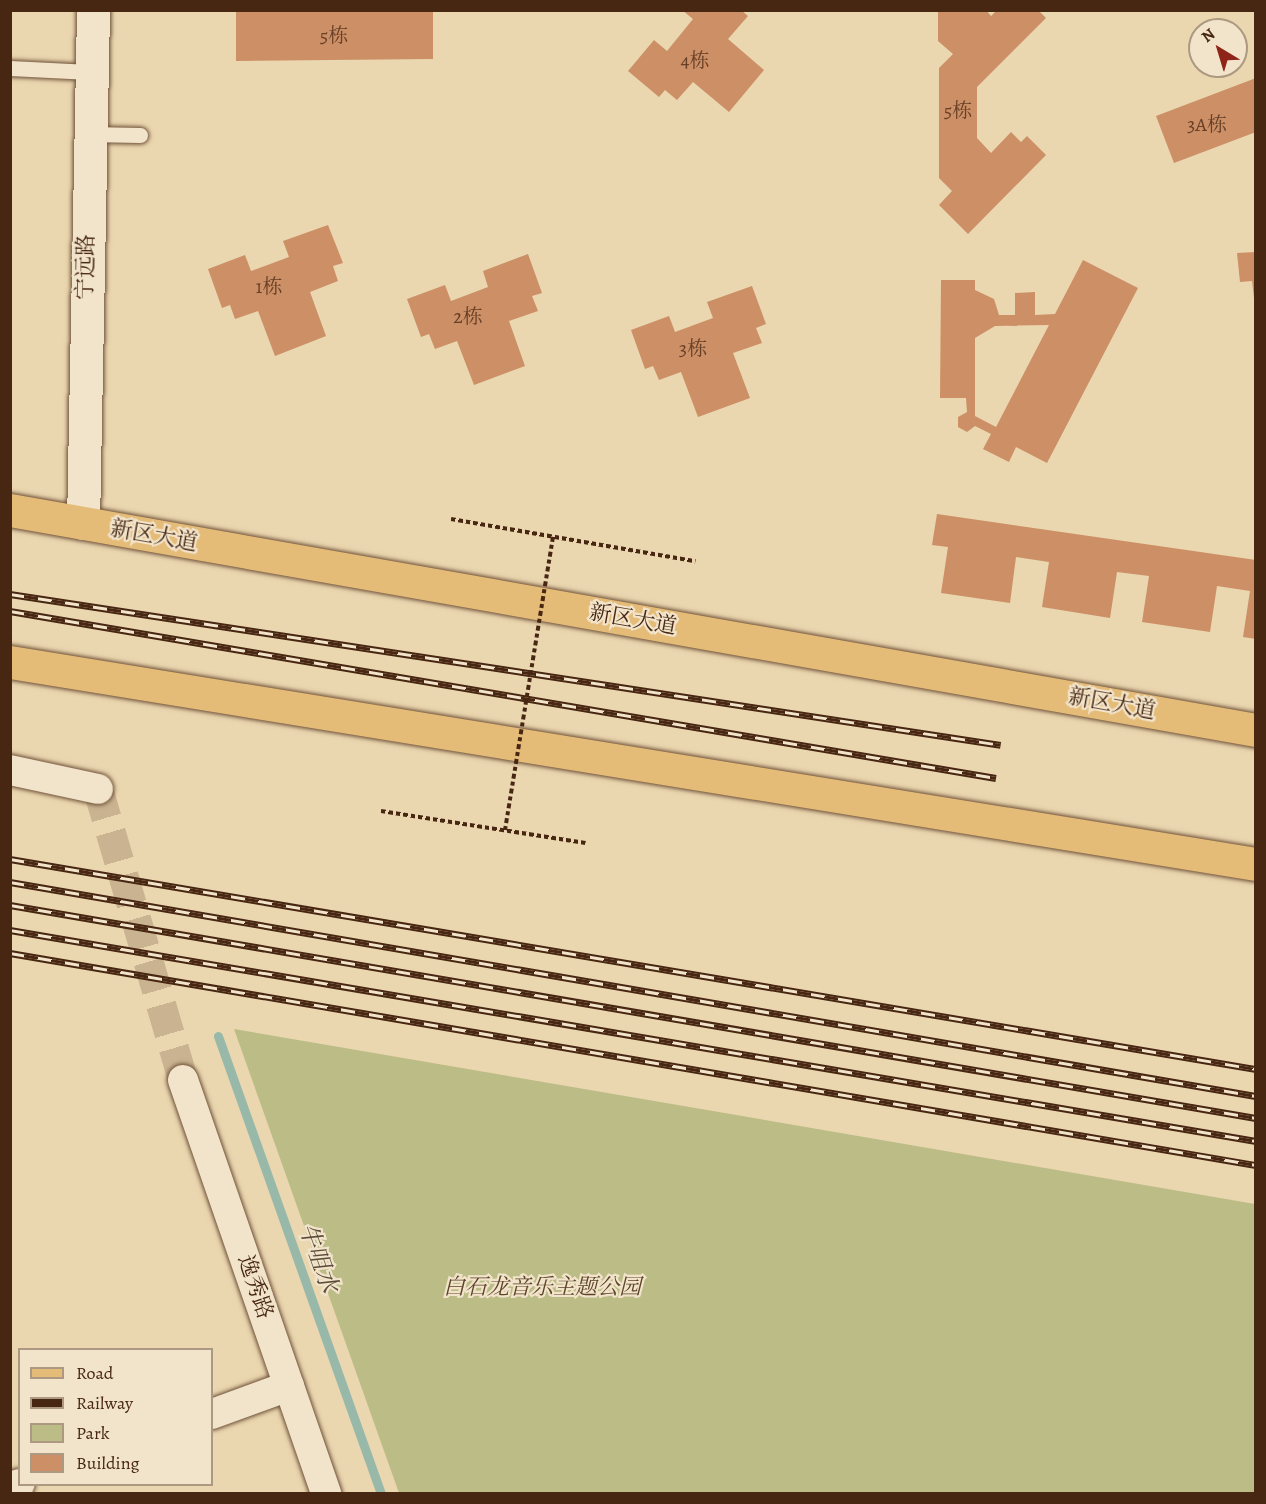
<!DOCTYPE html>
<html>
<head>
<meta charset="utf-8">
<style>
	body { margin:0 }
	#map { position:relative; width:1266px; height:1504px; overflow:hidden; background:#ead6af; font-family:Alegreya,"Noto Serif SC",serif }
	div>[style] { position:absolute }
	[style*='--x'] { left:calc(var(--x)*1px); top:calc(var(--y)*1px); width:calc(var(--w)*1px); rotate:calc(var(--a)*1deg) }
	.green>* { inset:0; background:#bcbc87 }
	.stream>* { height:9px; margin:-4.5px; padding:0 4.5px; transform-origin:4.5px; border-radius:4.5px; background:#98b9aa }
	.building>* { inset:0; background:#cc8f66 }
	.street-tunnel>* { height:30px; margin-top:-15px; transform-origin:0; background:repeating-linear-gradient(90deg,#c9b390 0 30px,transparent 0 45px) }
	.path>* { height:4px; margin-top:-2px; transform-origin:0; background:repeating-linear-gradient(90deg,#472612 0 4.5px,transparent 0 7.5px) }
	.roads { filter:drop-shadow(0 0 2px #705239) drop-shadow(0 0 2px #705239) }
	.lane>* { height:15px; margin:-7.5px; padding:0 7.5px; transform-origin:7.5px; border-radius:7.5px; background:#f1e4cb }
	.street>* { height:30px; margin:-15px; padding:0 15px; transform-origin:15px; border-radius:15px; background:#f1e4cb }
	.secondary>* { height:33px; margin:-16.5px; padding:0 16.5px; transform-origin:16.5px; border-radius:16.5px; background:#f1e4cb }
	.primary>* { height:33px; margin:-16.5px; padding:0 16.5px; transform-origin:16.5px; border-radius:16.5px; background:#e5bb78 }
	.rail>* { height:7px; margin-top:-3.5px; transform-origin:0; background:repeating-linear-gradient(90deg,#f1e4cb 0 14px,#472612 0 28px); box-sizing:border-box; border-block:2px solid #472612 }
	.path-bridge>* { height:4px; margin-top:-2px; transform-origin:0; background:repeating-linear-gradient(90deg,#472612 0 4.5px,transparent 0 7.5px) }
	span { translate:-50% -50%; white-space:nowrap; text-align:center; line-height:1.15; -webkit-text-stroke:4.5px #f1e4cb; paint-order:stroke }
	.number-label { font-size:20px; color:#684027 }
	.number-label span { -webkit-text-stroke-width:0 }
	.street-label { font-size:22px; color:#472612 }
	.park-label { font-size:22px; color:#5e4429; font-style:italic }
	.water-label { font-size:24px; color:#5b4b38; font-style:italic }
	.frame { position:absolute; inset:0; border:12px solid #472612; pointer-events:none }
	.legend { position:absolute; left:18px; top:1348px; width:195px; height:138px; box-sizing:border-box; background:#f1e4cb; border:2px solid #ad9881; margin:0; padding:8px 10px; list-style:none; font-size:18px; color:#472612 }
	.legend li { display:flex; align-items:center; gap:12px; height:30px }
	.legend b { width:30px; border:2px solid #ad9881 }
	.north { position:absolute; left:1188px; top:18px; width:60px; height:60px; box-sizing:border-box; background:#f1e4cb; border:2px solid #ad9881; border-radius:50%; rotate:322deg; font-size:16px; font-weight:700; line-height:24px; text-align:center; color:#472612 }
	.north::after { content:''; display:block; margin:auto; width:21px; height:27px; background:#8f2418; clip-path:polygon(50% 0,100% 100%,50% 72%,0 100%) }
</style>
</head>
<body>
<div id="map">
	<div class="green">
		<div style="clip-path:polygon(234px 1029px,1255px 1204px,1255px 1493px,399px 1493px)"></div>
	</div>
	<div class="stream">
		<div style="--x:218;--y:1036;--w:486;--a:70.4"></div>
	</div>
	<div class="building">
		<div style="clip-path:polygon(236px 10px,433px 10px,433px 59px,236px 61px)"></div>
		<div style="clip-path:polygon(682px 10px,741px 10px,748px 16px,728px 39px,764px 70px,729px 112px,693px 82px,677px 100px,665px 90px,659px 97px,628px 71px,654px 40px,667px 51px,693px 19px)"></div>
		<div style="clip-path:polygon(938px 10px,986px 10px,991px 16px,997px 10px,1038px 10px,1046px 18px,977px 87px,977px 138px,991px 153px,1011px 132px,1021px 142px,1027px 136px,1046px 155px,968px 234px,939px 205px,952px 191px,939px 178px,939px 68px,953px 54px,938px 41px)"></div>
		<div style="clip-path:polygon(1256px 78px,1256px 132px,1174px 163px,1156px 116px)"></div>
		<div style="clip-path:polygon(328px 225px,343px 263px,333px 266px,338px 281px,310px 292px,326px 336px,275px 356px,258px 311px,235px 319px,230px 305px,222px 308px,208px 269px,245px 255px,251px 271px,289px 257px,283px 241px)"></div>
		<div style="clip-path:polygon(1256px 252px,1256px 298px,1254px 298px,1252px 281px,1240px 282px,1237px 253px)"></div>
		<div style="clip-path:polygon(528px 254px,542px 293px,532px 296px,538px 311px,509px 321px,525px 366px,474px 385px,457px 341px,435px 349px,429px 334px,421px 337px,407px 299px,445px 285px,451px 301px,488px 287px,483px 271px)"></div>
		<div style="clip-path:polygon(evenodd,1083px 260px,1138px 288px,1047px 463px,1016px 447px,1009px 462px,983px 449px,991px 434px,975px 426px,967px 432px,958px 427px,958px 417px,967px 412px,966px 398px,940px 398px,941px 280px,975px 280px,975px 290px,994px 299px,999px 315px,1015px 315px,1015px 293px,1035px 292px,1035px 315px,1055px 314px,1083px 260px,1049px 325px,996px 427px,975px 416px,975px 338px,995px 326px,1049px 325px)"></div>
		<div style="clip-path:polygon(752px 286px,766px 324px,756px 328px,762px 343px,733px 353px,750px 398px,698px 417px,681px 372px,659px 380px,653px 366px,645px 369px,631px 330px,669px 316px,675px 332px,713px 318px,707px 302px)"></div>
		<div style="clip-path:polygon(937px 514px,1256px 560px,1256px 639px,1243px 637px,1250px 591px,1217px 586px,1210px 632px,1142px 622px,1149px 576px,1117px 572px,1110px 618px,1042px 607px,1049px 562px,1016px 557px,1010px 603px,941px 593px,948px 547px,932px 545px)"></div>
	</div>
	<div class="street-tunnel">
		<div style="--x:98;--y:789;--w:303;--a:73.7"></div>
	</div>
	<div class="path">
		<div style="--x:451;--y:519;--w:248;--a:9.8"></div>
		<div style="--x:381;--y:811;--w:207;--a:8.9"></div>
	</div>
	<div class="roads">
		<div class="lane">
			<div style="--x:10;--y:68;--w:80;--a:2.9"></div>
			<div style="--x:88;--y:134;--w:52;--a:1.1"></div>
		</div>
		<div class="street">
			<div style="--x:10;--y:770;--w:90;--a:12.2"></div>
			<div style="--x:183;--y:1080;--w:438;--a:70.9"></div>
			<div style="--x:212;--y:1414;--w:82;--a:-20"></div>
			<div style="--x:10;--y:1487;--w:10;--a:-17"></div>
		</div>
		<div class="secondary">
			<div style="--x:83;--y:523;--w:513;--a:-88.88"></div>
		</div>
		<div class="primary">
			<div style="--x:10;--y:510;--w:1265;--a:10.01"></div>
			<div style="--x:10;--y:662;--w:1262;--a:9.21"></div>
		</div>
	</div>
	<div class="rail">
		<div style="--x:10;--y:594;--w:1002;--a:8.66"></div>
		<div style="--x:10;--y:611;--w:1000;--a:9.61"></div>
		<div style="--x:10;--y:859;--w:1264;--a:9.57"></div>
		<div style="--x:10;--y:882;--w:1264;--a:9.75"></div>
		<div style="--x:10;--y:905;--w:1264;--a:9.7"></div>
		<div style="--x:10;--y:930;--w:1264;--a:9.61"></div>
		<div style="--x:10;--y:953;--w:1264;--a:9.66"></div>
	</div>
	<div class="path-bridge">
		<div style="--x:505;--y:830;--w:297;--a:-80.7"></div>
	</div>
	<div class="number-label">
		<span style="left:334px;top:35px">5栋</span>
		<span style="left:695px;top:60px">4栋</span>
		<span style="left:958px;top:110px">5栋</span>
		<span style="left:1207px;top:124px">3A栋</span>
		<span style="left:269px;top:286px">1栋</span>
		<span style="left:468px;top:316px">2栋</span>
		<span style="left:693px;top:348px">3栋</span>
	</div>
	<div class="street-label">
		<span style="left:86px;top:267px;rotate:-89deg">宁远路</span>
		<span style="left:154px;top:536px;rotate:10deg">新区大道</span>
		<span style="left:633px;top:620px;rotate:10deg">新区大道</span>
		<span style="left:1112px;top:704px;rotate:10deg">新区大道</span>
		<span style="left:255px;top:1287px;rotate:71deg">逸秀路</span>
	</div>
	<div class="park-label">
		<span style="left:542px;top:1288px">白石龙音乐主题公园</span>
	</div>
	<div class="water-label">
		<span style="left:318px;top:1258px;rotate:70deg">牛咀水</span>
	</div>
	<div class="frame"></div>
	<ul class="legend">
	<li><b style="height:8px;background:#e5bb78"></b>Road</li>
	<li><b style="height:8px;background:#472612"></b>Railway</li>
	<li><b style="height:16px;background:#bcbc87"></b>Park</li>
	<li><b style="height:16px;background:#cc8f66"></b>Building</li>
	</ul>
	<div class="north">N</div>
</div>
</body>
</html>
